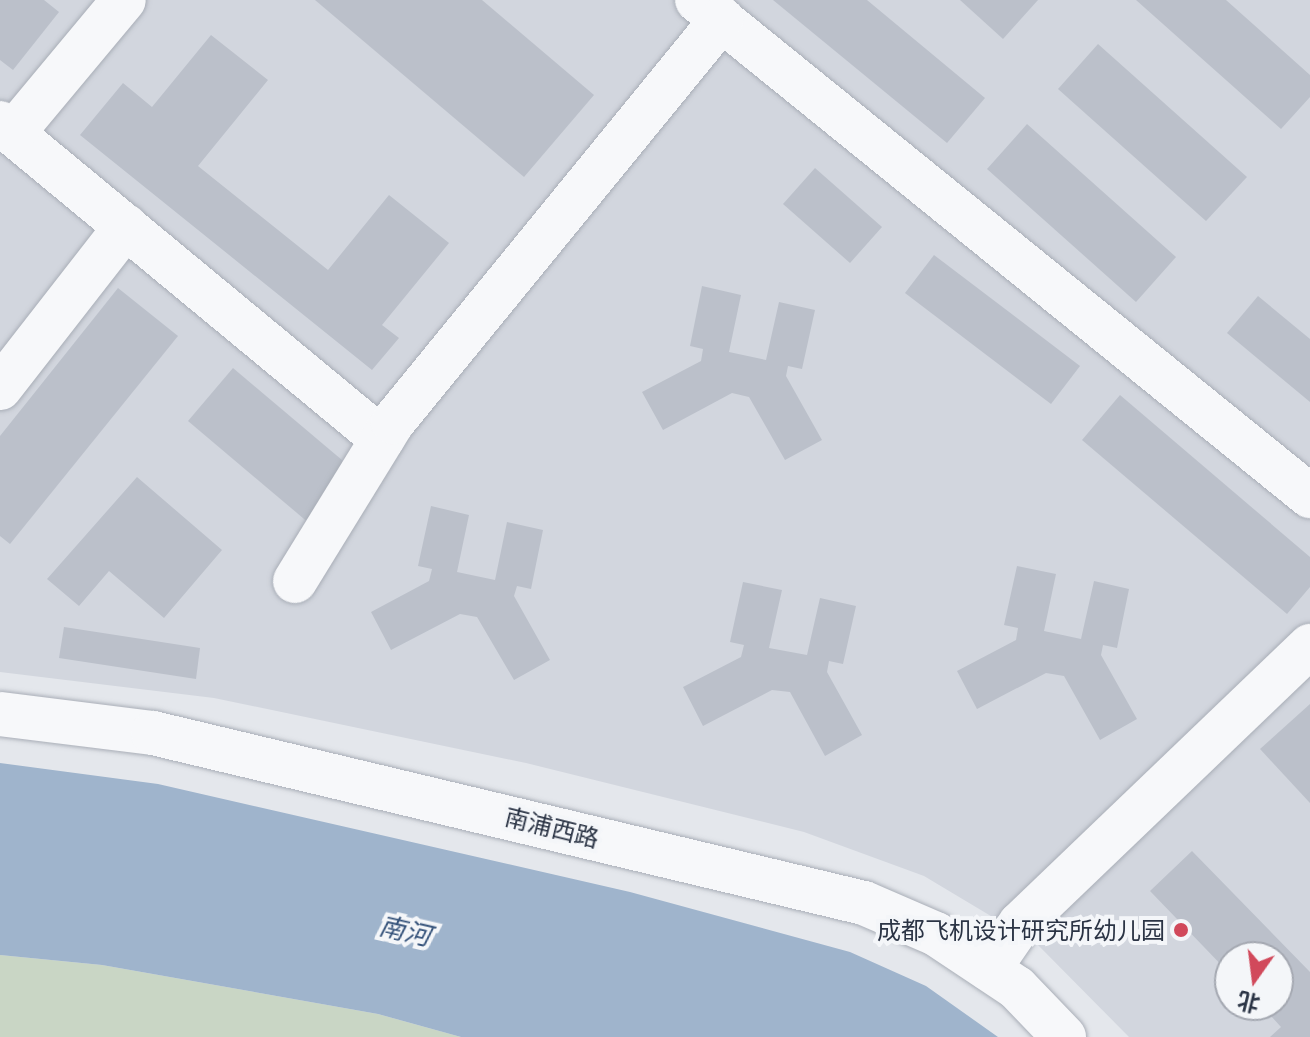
<!DOCTYPE html>
<html>
<head>
<meta charset="utf-8">
<style>
	body { margin:0 }
	#map { position:relative; width:1310px; height:1037px; overflow:hidden; background:#e4e7ec; font-family:Lato,"Noto Sans SC",sans-serif }
	div>[style] { position:absolute }
	[style*='--x'] { left:calc(var(--x)*1px); top:calc(var(--y)*1px); width:calc(var(--w)*1px); rotate:calc(var(--a)*1deg) }
	.built>* { inset:0; background:#d2d6de }
	.green>* { inset:0; background:#c9d6c5 }
	.water>* { inset:0; background:#9fb4cc }
	.building>* { inset:0; background:#bbc0ca }
	.roads { filter:drop-shadow(0 0 2px #a9aeb7) drop-shadow(0 0 2px #a9aeb7) }
	.minor>* { height:44px; margin:-22px; padding:0 22px; transform-origin:22px; border-radius:22px; background:#f7f8fa }
	.dots>* { width:22px; height:22px; translate:-50% -50%; box-sizing:border-box; border:4px solid #f4f6f9; border-radius:50% }
	span { translate:-50% -50%; white-space:nowrap; text-align:center; line-height:1.15; -webkit-text-stroke:8px #f4f6f9; paint-order:stroke }
	.street-label { font-size:24px; color:#2b3445 }
	.poi-label { font-size:24px; color:#2b3445 }
	.right { translate:-100% -50%; text-align:right }
	.water-label { font-size:26px; color:#34527a; font-style:italic }
	.north { position:absolute; left:1214px; top:941px; width:80px; height:80px; box-sizing:border-box; background:#f4f6f9; border:2px solid #a4a8b1; border-radius:50%; rotate:194deg; font-size:22px; font-weight:700; line-height:32px; text-align:center; color:#2b3445 }
	.north::after { content:''; display:block; margin:auto; width:28px; height:36px; background:#d1495b; clip-path:polygon(50% 0,100% 100%,50% 72%,0 100%) }
</style>
</head>
<body>
<div id="map">
	<div class="built">
		<div style="clip-path:polygon(evenodd,0 0,1310px 0,1310px 1037px,1129px 1037px,1036px 943px,924px 876px,804px 832px,526px 763px,214px 698px,0 672px,0 0,1230px 957px,1278px 957px,1278px 1005px,1230px 1005px,1230px 957px)"></div>
	</div>
	<div class="green">
		<div style="clip-path:polygon(0 955px,102px 965px,378px 1014px,461px 1037px,0 1037px)"></div>
	</div>
	<div class="water">
		<div style="clip-path:polygon(0 763px,158px 784px,630px 892px,850px 952px,926px 986px,998px 1037px,461px 1037px,378px 1014px,102px 965px,0 955px)"></div>
	</div>
	<div class="building">
		<div style="clip-path:polygon(0 0,44px 0,59px 12px,13px 70px,0 60px)"></div>
		<div style="clip-path:polygon(315px 0,482px 0,594px 95px,524px 177px)"></div>
		<div style="clip-path:polygon(773px 0,867px 0,985px 98px,947px 143px)"></div>
		<div style="clip-path:polygon(960px 0,1038px 0,1003px 39px)"></div>
		<div style="clip-path:polygon(1136px 0,1226px 0,1310px 75px,1310px 97px,1281px 129px)"></div>
		<div style="clip-path:polygon(211px 35px,268px 80px,198px 166px,328px 270px,389px 195px,449px 243px,382px 325px,399px 338px,372px 370px,80px 135px,123px 83px,152px 107px)"></div>
		<div style="clip-path:polygon(1098px 44px,1247px 177px,1206px 221px,1058px 89px)"></div>
		<div style="clip-path:polygon(1027px 124px,1176px 257px,1136px 302px,987px 169px)"></div>
		<div style="clip-path:polygon(815px 168px,882px 227px,850px 263px,783px 204px)"></div>
		<div style="clip-path:polygon(934px 255px,1080px 366px,1051px 404px,905px 293px)"></div>
		<div style="clip-path:polygon(702px 286px,741px 295px,729px 352px,766px 360px,779px 302px,815px 310px,802px 369px,788px 366px,786px 376px,822px 440px,785px 460px,749px 397px,732px 393px,663px 430px,642px 392px,701px 361px,703px 349px,690px 346px)"></div>
		<div style="clip-path:polygon(118px 288px,178px 336px,10px 544px,0 536px,0 436px)"></div>
		<div style="clip-path:polygon(1258px 296px,1310px 339px,1310px 402px,1227px 333px)"></div>
		<div style="clip-path:polygon(233px 368px,355px 471px,310px 524px,188px 421px)"></div>
		<div style="clip-path:polygon(1120px 395px,1310px 557px,1310px 587px,1287px 614px,1082px 440px)"></div>
		<div style="clip-path:polygon(137px 477px,222px 550px,164px 618px,109px 571px,79px 606px,47px 579px)"></div>
		<div style="clip-path:polygon(431px 506px,469px 515px,457px 572px,495px 580px,507px 522px,543px 530px,531px 589px,517px 586px,514px 596px,550px 660px,514px 680px,477px 617px,460px 614px,391px 650px,371px 612px,429px 581px,432px 569px,418px 566px)"></div>
		<div style="clip-path:polygon(1017px 566px,1056px 574px,1044px 631px,1081px 639px,1094px 581px,1129px 589px,1117px 648px,1103px 645px,1101px 655px,1137px 719px,1100px 740px,1064px 676px,1046px 673px,977px 709px,957px 671px,1016px 640px,1018px 628px,1004px 625px)"></div>
		<div style="clip-path:polygon(743px 582px,782px 590px,769px 648px,807px 655px,820px 598px,856px 606px,843px 664px,829px 661px,827px 672px,862px 735px,825px 756px,790px 692px,772px 690px,703px 726px,683px 687px,741px 657px,744px 645px,730px 642px)"></div>
		<div style="clip-path:polygon(64px 627px,200px 648px,196px 679px,59px 658px)"></div>
		<div style="clip-path:polygon(1310px 704px,1310px 803px,1260px 749px)"></div>
		<div style="clip-path:polygon(1192px 851px,1310px 972px,1310px 1037px,1270px 1037px,1281px 1027px,1261px 1005px,1278px 1005px,1278px 957px,1230px 957px,1230px 974px,1150px 891px)"></div>
	</div>
	<div class="roads">
		<div class="minor">
			<div style="--x:697;--y:0;--w:789;--a:38.98"></div>
			<div style="--x:0;--y:123;--w:496;--a:39.6"></div>
			<div style="--x:13;--y:133;--w:173;--a:-50.2"></div>
			<div style="--x:0;--y:388;--w:205;--a:-52.1"></div>
			<div style="--x:295;--y:581;--w:187;--a:-58.4"></div>
			<div style="--x:393;--y:422;--w:520;--a:-50.77"></div>
			<div style="--x:0;--y:714;--w:154;--a:7.1"></div>
			<div style="--x:153;--y:733;--w:731;--a:13.45"></div>
			<div style="--x:864;--y:903;--w:78;--a:23.3"></div>
			<div style="--x:936;--y:934;--w:97;--a:33.7"></div>
			<div style="--x:1017;--y:988;--w:68;--a:46.2"></div>
			<div style="--x:989;--y:969;--w:55;--a:-55.4"></div>
			<div style="--x:1020;--y:924;--w:402;--a:-43.8"></div>
		</div>
	</div>
	<div class="dots">
		<div style="left:1181px;top:930px;background:#d1495b"></div>
	</div>
	<div class="street-label">
		<span style="left:552px;top:827px;rotate:14deg">南浦西路</span>
	</div>
	<div class="poi-label">
		<span class="right" style="left:1165px;top:930px">成都飞机设计研究所幼儿园</span>
	</div>
	<div class="water-label">
		<span style="left:405px;top:931px;rotate:13deg">南河</span>
	</div>
	<div class="north">北</div>
</div>
</body>
</html>
